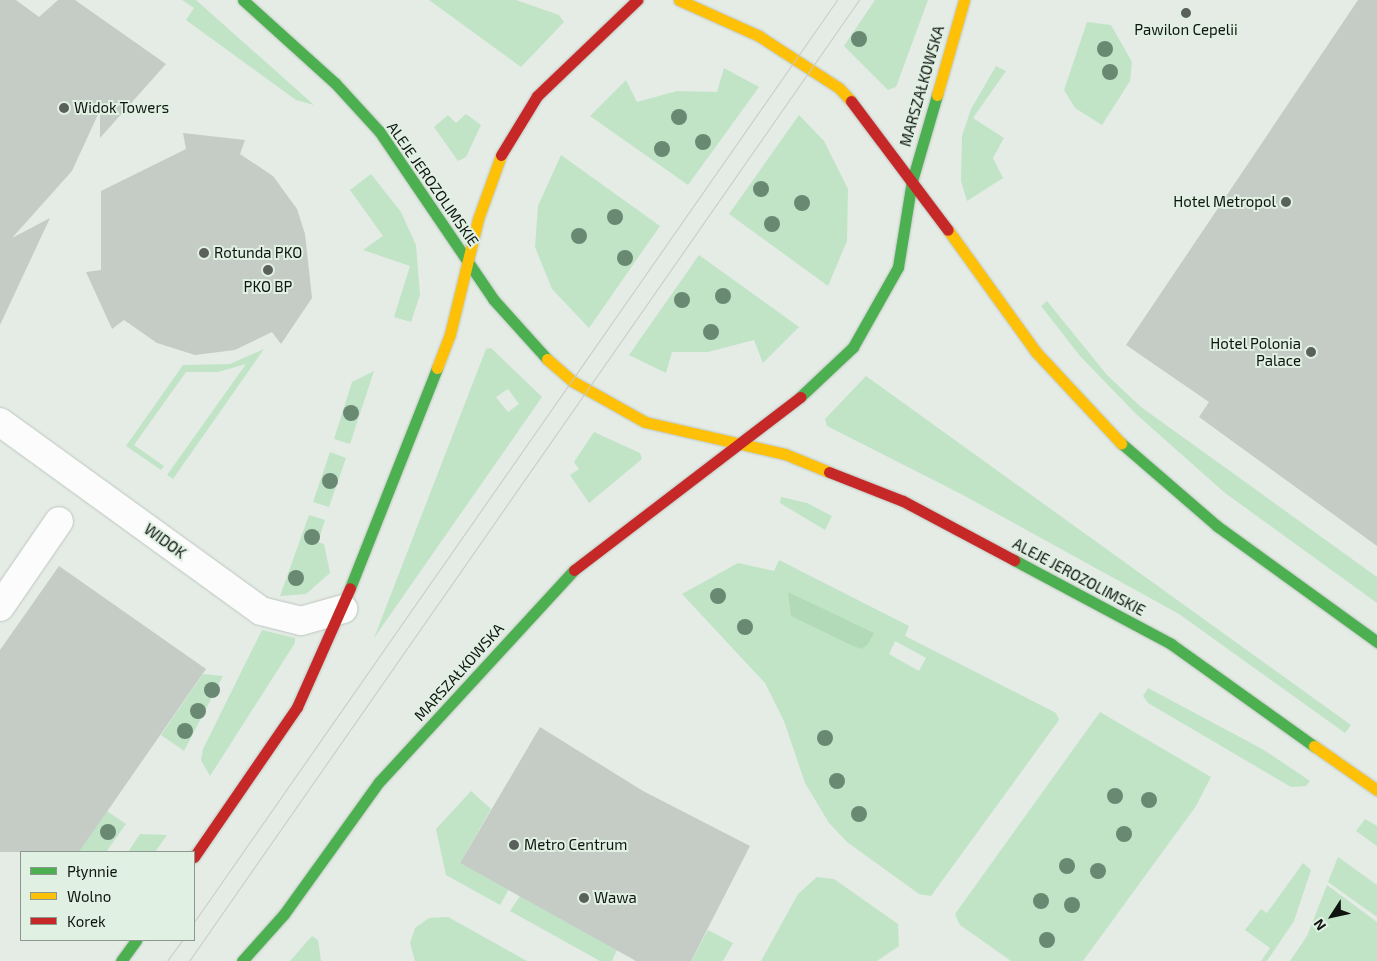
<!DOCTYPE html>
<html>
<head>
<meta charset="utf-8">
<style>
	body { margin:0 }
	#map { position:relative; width:1377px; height:961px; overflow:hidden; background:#e4ece5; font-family:"Exo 2",sans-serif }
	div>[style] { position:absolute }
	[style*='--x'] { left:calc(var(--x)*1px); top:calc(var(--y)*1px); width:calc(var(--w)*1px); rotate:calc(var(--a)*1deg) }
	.green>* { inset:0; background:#c1e4c7 }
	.forest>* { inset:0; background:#b2dab8 }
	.building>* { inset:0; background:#c5ccc6 }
	.roads { filter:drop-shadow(0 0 1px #bfc6c0) drop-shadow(0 0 1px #bfc6c0) }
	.street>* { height:28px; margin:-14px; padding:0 14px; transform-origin:14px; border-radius:14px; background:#fbfcfb }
	.fast>* { height:11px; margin:-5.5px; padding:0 5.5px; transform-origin:5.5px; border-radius:5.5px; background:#4caf50 }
	.slow>* { height:11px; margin:-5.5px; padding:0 5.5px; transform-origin:5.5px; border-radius:5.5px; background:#ffc107 }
	.jam>* { height:11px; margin:-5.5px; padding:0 5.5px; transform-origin:5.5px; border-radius:5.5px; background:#c62828 }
	.tram>* { height:1px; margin:-0.5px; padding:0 0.5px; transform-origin:0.5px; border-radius:0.5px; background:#c7cac8 }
	.trees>* { width:16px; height:16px; margin:-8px; border-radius:50%; background:#698973 }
	.dots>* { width:14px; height:14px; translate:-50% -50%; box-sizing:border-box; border:2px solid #e0f0e2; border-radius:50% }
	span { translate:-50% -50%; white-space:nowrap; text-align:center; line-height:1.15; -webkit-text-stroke:4px #e0f0e2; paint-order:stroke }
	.poi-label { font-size:15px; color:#0f1410 }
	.left { translate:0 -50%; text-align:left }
	.right { translate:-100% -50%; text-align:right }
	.street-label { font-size:15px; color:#0f1410 }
	.legend { position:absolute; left:20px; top:851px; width:175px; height:90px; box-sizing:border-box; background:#e0f0e2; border:1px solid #8c988e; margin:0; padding:6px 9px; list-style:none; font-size:15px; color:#0f1410 }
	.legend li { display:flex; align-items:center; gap:10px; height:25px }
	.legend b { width:25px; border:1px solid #8c988e }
	.north { position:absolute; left:1307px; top:891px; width:50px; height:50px; -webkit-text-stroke:4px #e0f0e2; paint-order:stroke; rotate:235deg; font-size:14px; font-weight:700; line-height:20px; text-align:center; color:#0f1410 }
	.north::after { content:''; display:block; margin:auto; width:18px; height:22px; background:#0f1410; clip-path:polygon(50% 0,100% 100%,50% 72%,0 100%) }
</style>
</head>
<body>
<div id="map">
	<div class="green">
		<div style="clip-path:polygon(182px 0,196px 0,314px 105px,296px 100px,186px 20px,194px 8px)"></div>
		<div style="clip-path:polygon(429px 0,516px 0,559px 15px,564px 22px,521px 67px)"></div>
		<div style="clip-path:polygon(875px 0,928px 0,896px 87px,888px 90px,844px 46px)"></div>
		<div style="clip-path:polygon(1087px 22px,1111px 25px,1132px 62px,1130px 81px,1102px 125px,1075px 108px,1064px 90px)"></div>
		<div style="clip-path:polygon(996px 66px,1006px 71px,973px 118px,1004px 138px,993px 158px,1003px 178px,967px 201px,961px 181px,962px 136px,971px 109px)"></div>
		<div style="clip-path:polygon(724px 68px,759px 87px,688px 185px,590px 116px,626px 80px,637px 102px,677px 91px,717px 92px)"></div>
		<div style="clip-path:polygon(466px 114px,481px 125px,466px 157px,458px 161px,434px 127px,448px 115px,456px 123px)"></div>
		<div style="clip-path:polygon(799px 115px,824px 141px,848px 189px,847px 241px,828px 286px,729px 214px)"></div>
		<div style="clip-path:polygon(561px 155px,660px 226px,589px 328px,552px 289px,535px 247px,538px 206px)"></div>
		<div style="clip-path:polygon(371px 174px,401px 212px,416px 245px,420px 295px,411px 322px,394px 317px,410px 266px,363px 250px,383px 236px,350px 190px)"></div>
		<div style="clip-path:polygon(699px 255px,799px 327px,763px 363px,754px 340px,708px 352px,672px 352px,666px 373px,629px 355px)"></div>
		<div style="clip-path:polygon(1047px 301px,1107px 375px,1141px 407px,1377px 577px,1377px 603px,1225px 493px,1136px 414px,1080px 356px,1041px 306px)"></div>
		<div style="clip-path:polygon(evenodd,491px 348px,542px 397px,374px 638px,486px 349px,491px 348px,508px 389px,519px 404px,508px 412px,496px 397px,508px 389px)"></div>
		<div style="clip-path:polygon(264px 349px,173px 479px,167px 475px,246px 364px,218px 372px,186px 372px,134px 445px,164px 466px,161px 470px,126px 446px,183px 365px,230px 364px)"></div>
		<div style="clip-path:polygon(374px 371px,350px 444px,334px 439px,352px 382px)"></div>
		<div style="clip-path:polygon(866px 376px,1351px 725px,1345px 733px,1179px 614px,963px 495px,827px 426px,825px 419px)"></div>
		<div style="clip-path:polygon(594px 432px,640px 453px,642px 459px,589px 503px,570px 475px,579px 469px,574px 462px)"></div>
		<div style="clip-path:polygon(330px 452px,346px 458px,329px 507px,313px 502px)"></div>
		<div style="clip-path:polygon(781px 497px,807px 503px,832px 516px,825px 530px,780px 503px)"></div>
		<div style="clip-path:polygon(309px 515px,325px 520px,318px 542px,324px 544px,330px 573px,306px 594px,280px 596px)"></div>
		<div style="clip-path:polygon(evenodd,779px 560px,909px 626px,905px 636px,1056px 713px,1059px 720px,931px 896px,919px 894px,847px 842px,829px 823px,805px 783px,784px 721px,765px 683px,682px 594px,738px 563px,774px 571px,779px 560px,895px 641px,926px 658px,919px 671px,889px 654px,895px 641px)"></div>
		<div style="clip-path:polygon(262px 630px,295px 638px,295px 643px,210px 776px,201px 760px,203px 749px)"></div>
		<div style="clip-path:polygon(203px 674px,223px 676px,184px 751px,161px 735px)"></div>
		<div style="clip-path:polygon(1148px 688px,1264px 750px,1310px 781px,1306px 786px,1291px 787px,1148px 703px,1143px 696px)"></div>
		<div style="clip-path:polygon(1100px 712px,1211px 777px,1196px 806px,1083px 961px,1011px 961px,960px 925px,955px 914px)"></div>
		<div style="clip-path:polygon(471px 791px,491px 809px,460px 863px,509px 889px,500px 905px,446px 875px,436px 829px)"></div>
		<div style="clip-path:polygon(107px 811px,126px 824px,106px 852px,79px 852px)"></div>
		<div style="clip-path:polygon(1365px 819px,1377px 826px,1377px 846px,1356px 831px)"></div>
		<div style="clip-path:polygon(140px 834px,167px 835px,155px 852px,128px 852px)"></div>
		<div style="clip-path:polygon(1338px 857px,1377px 885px,1377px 917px,1328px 882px)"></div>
		<div style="clip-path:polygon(1303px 863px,1311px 870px,1294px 921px,1267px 961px,1261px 961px,1270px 948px,1245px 930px,1261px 909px,1267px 913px)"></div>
		<div style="clip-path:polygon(817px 877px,834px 879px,898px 924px,899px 946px,877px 961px,761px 961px,798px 894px)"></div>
		<div style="clip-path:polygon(1327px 885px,1377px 922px,1377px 961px,1290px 961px,1307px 936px)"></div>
		<div style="clip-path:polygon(520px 896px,617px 950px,612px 961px,600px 961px,510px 911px)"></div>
		<div style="clip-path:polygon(448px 917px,527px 961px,415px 961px,410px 943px,415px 928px,429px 918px)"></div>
		<div style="clip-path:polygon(708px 930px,733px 943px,723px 961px,691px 961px)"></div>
		<div style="clip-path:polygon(312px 936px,318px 940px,321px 961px,290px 961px)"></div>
	</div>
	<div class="forest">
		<div style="clip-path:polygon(788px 592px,874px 633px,868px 644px,862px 649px,853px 646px,791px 616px)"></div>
	</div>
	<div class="building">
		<div style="clip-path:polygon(0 0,16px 0,39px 17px,58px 0,75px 0,166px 64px,100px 138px,100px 110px,72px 171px,12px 238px,50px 218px,0 325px)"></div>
		<div style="clip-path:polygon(1358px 0,1377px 0,1377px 546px,1199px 417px,1209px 402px,1126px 345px)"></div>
		<div style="clip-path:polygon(183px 133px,245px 140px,240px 154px,273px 176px,297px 209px,305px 234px,312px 298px,281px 344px,272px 332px,235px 350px,195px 355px,157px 343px,124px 320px,112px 329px,86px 272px,101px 270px,101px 191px,186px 149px)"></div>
		<div style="clip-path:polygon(59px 566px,206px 669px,79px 852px,0 852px,0 650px)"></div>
		<div style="clip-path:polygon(540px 727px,643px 791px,750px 846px,691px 961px,636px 961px,460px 863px)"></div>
	</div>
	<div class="roads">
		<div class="street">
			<div style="--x:0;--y:422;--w:322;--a:35.9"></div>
			<div style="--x:261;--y:611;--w:41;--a:14"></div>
			<div style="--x:301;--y:621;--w:44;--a:-15.9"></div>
			<div style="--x:0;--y:607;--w:104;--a:-55.5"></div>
		</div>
		<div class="fast">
			<div style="--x:243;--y:0;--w:124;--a:42.1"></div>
			<div style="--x:335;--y:83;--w:65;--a:47.5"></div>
			<div style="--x:379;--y:131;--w:203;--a:55.8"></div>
			<div style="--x:493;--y:299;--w:81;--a:48"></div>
			<div style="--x:800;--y:397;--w:73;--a:-43.3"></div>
			<div style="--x:853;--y:347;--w:92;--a:-60.6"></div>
			<div style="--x:898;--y:267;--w:87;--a:-80.8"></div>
			<div style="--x:912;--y:181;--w:90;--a:-73.8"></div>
			<div style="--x:1121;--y:443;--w:127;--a:40.8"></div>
			<div style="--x:1217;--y:526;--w:198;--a:35.9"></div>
			<div style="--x:1014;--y:560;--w:178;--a:28.1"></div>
			<div style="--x:1171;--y:644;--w:176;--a:35.5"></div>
			<div style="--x:350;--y:588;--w:237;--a:-68.4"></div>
			<div style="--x:121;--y:961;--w:26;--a:-54"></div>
			<div style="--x:242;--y:961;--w:63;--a:-48.2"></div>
			<div style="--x:284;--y:914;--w:163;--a:-54.3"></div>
			<div style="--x:379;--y:782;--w:288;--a:-47.4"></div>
		</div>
		<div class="slow">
			<div style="--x:679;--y:0;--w:88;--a:24.2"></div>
			<div style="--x:759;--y:36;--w:95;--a:33"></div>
			<div style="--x:839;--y:88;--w:18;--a:47"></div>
			<div style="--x:937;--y:95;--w:99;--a:-74.1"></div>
			<div style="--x:948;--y:230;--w:150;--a:54.2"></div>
			<div style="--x:1036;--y:352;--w:125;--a:47"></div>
			<div style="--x:547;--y:359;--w:33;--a:41"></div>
			<div style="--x:572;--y:381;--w:84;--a:29.3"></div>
			<div style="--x:645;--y:422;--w:144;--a:12.9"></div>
			<div style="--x:785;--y:454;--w:48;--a:22.2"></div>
			<div style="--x:437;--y:368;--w:36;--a:-69"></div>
			<div style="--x:450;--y:334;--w:118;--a:-76.3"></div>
			<div style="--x:478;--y:219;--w:68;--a:-70.2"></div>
			<div style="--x:1314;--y:746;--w:77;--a:34.9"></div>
		</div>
		<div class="jam">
			<div style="--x:851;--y:101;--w:161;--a:53.1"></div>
			<div style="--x:501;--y:155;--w:69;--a:-58.6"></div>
			<div style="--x:537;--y:96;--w:139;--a:-43.8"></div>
			<div style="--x:829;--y:472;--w:79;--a:21.4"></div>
			<div style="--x:903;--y:501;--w:126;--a:28"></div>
			<div style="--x:574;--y:570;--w:285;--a:-37.4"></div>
			<div style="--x:194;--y:857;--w:182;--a:-55.5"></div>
			<div style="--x:297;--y:707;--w:130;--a:-66"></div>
		</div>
	</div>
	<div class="tram">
		<div style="--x:194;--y:922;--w:1124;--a:-55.11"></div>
		<div style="--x:167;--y:961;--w:26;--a:-54"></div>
		<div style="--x:189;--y:961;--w:1172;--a:-55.12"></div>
	</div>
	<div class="trees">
		<div style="left:859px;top:39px"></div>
		<div style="left:1105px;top:49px"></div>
		<div style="left:1110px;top:72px"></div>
		<div style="left:679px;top:117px"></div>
		<div style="left:703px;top:142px"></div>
		<div style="left:662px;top:149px"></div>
		<div style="left:761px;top:189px"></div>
		<div style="left:802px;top:203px"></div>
		<div style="left:615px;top:217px"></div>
		<div style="left:772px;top:224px"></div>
		<div style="left:579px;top:236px"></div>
		<div style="left:625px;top:258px"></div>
		<div style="left:723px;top:296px"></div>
		<div style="left:682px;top:300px"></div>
		<div style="left:711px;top:332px"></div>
		<div style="left:351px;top:413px"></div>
		<div style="left:330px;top:481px"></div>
		<div style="left:312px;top:537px"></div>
		<div style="left:296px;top:578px"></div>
		<div style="left:718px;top:596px"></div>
		<div style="left:745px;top:627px"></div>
		<div style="left:212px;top:690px"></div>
		<div style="left:198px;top:711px"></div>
		<div style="left:185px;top:731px"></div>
		<div style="left:825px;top:738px"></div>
		<div style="left:837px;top:781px"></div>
		<div style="left:1115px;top:796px"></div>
		<div style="left:1149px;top:800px"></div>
		<div style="left:859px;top:814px"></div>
		<div style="left:108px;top:832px"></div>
		<div style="left:1124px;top:834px"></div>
		<div style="left:1067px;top:866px"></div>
		<div style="left:1098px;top:871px"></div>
		<div style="left:1041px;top:901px"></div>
		<div style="left:1072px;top:905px"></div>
		<div style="left:1047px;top:940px"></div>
	</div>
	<div class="dots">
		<div style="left:1186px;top:13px;background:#5a605b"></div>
		<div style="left:64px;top:108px;background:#5a605b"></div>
		<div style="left:1286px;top:202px;background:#5a605b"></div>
		<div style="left:204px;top:253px;background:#5a605b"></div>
		<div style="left:268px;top:270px;background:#5a605b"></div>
		<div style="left:1311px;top:352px;background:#5a605b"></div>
		<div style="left:514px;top:845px;background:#5a605b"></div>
		<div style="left:584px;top:898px;background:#5a605b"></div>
	</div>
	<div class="poi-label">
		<span style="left:1186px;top:30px">Pawilon Cepelii</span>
		<span class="left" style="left:74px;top:108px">Widok Towers</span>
		<span class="right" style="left:1276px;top:202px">Hotel Metropol</span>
		<span class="left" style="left:214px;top:253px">Rotunda PKO</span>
		<span style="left:268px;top:287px">PKO BP</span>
		<span class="right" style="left:1301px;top:352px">Hotel Polonia<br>Palace</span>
		<span class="left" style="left:524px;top:845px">Metro Centrum</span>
		<span class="left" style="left:594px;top:898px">Wawa</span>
	</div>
	<div class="street-label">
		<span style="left:922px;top:86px;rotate:-74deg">MARSZAŁKOWSKA</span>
		<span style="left:433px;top:184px;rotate:55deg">ALEJE JEROZOLIMSKIE</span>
		<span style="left:165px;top:541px;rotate:36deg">WIDOK</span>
		<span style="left:1079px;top:577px;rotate:28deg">ALEJE JEROZOLIMSKIE</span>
		<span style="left:459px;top:672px;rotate:-48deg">MARSZAŁKOWSKA</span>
	</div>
	<ul class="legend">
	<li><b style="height:6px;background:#4caf50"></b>Płynnie</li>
	<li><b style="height:6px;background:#ffc107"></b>Wolno</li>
	<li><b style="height:6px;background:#c62828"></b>Korek</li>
	</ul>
	<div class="north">N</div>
</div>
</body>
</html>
